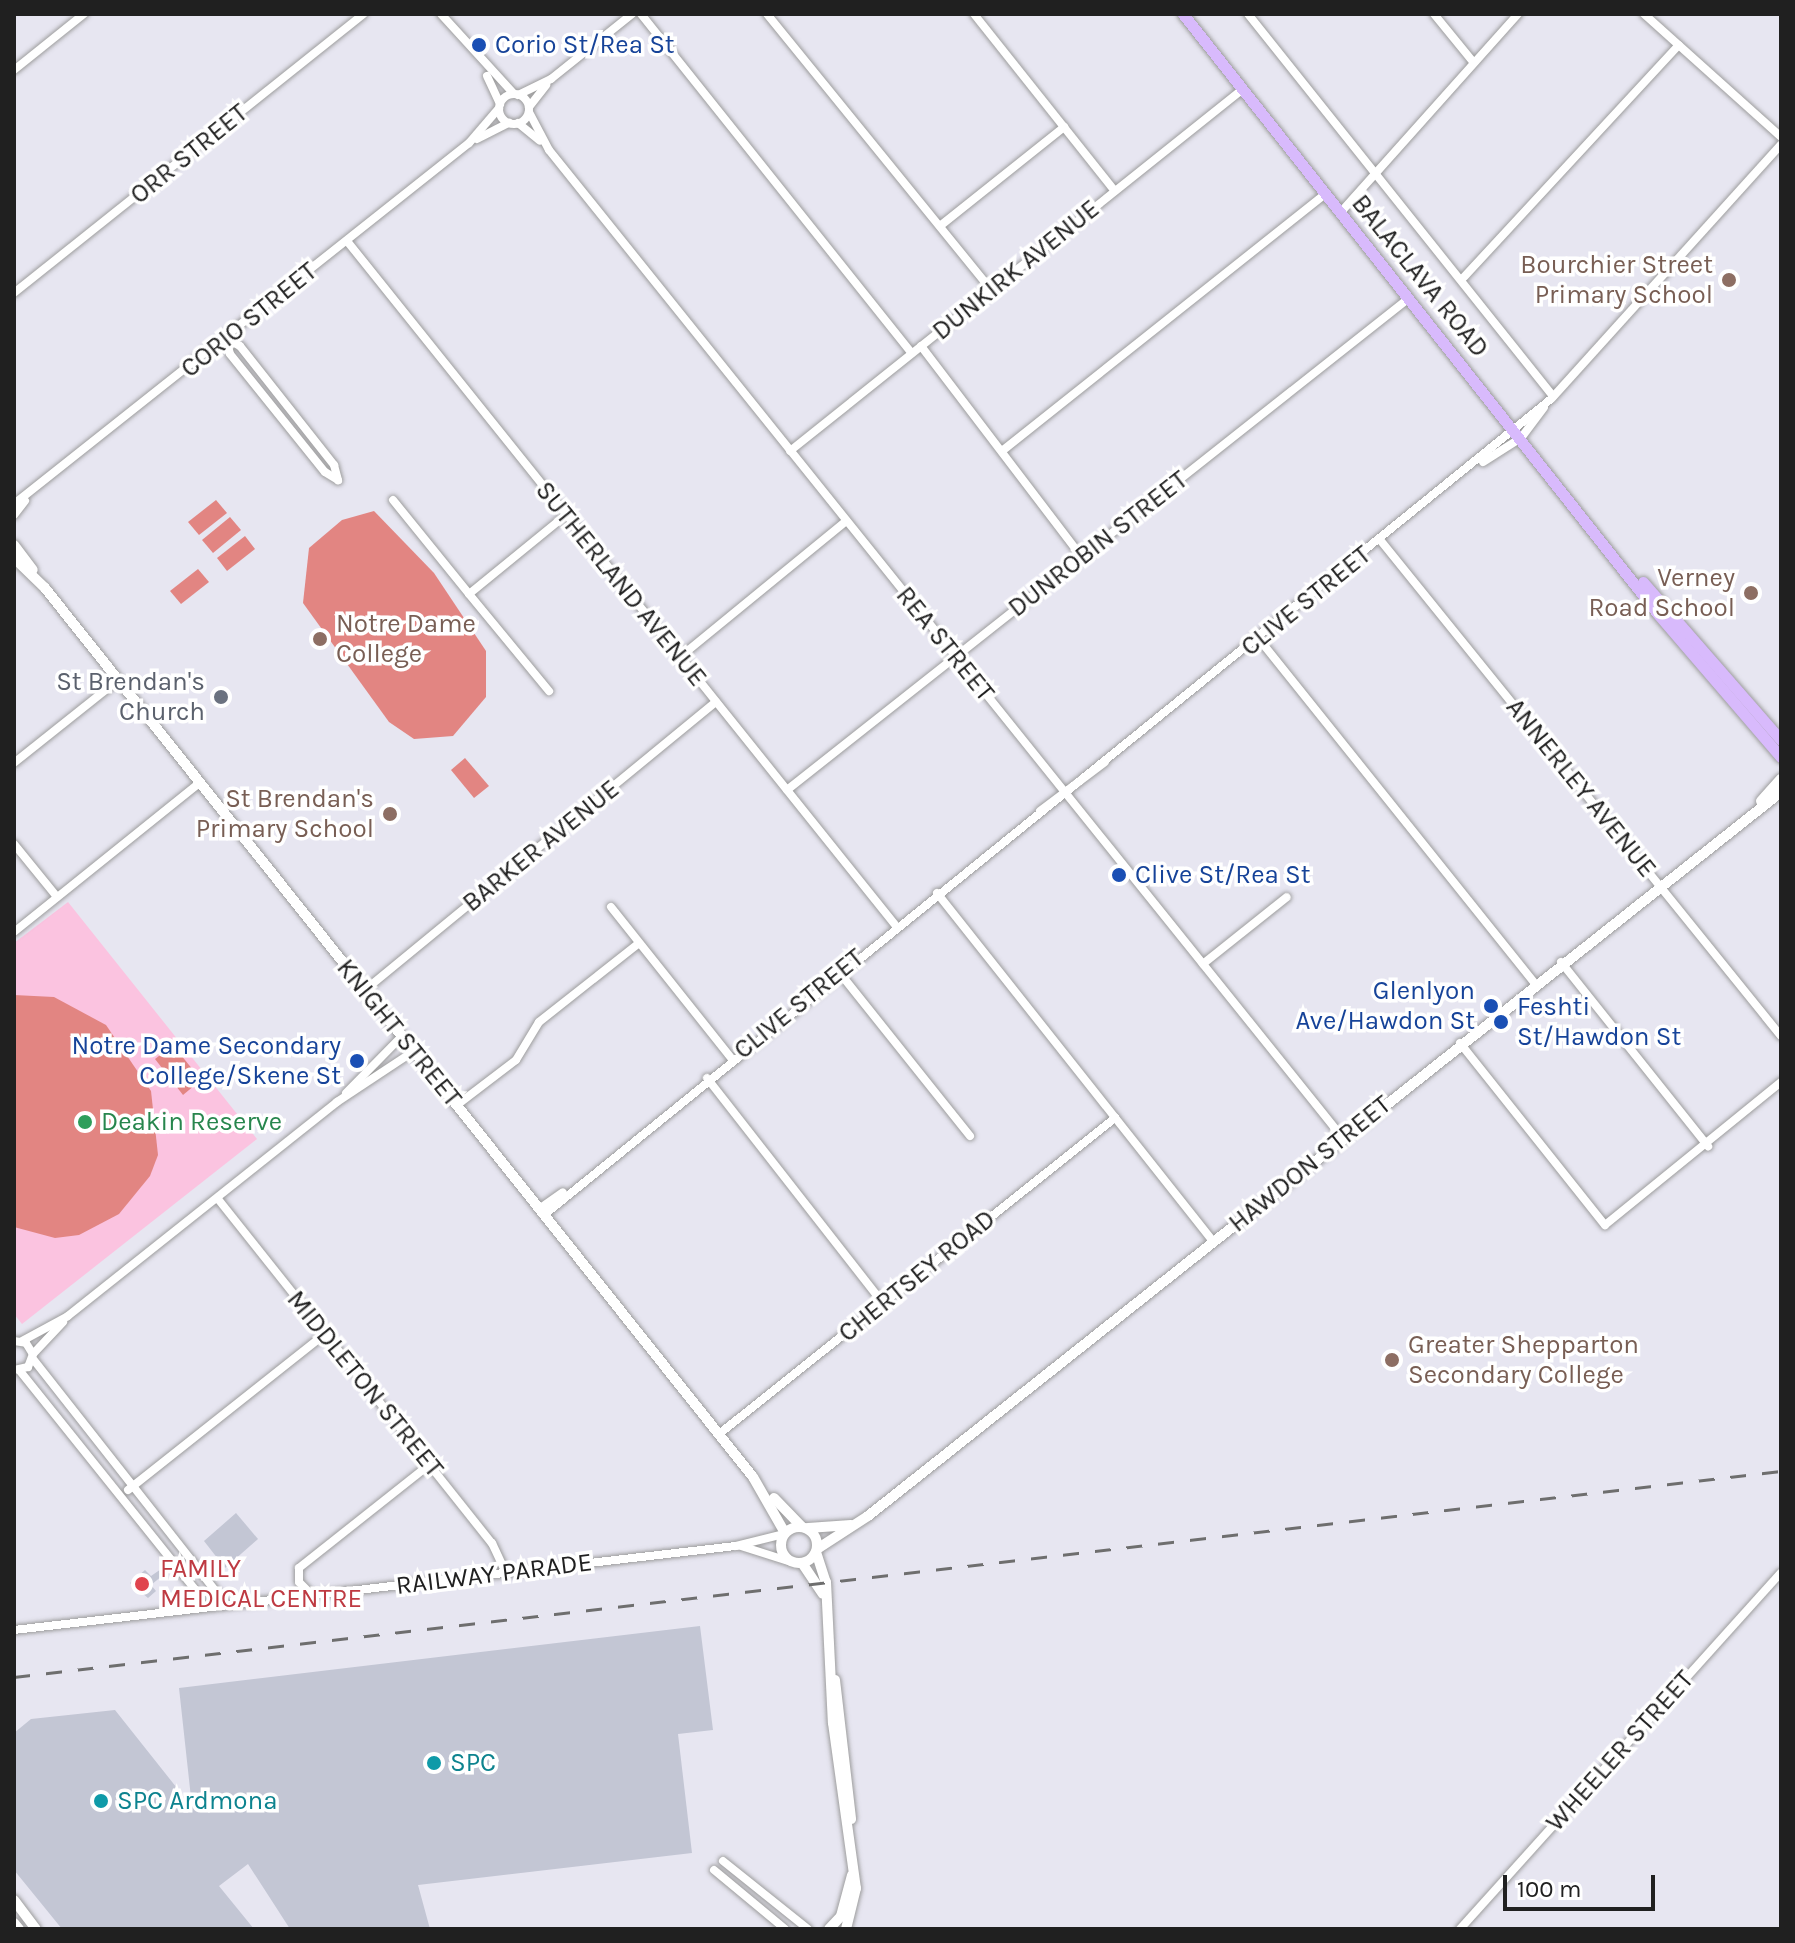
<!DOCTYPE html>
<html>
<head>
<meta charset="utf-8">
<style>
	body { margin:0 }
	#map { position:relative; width:1795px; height:1943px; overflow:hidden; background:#e7e6f1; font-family:Karla,sans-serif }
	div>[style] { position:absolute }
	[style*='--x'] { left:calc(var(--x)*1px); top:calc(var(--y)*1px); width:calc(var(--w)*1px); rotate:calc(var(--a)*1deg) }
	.park>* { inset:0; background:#fbc3e0 }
	.pitch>* { inset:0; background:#e28582 }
	.building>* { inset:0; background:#c3c6d4 }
	.roads { filter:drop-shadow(0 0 2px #9d9d9d) drop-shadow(0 0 2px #9d9d9d) }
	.minor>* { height:8px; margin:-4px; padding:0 4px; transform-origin:4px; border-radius:4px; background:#fff }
	.minor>.ring { margin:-4px; padding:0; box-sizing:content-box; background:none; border:8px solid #fff; border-radius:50% }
	.tertiary>* { height:10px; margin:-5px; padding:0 5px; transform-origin:5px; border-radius:5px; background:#fff }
	.tertiary>.ring { margin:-5px; padding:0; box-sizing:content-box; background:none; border:10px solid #fff; border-radius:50% }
	.secondary>* { height:11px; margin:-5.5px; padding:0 5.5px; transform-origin:5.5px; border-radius:5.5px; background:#d8bafc }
	.rail>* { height:3px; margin-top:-1.5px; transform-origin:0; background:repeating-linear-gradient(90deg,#6e6e6e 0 16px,transparent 0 32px) }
	.dots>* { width:22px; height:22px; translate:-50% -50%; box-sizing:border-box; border:4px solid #fff; border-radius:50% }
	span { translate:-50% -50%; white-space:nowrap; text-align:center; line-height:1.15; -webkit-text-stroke:7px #fff; paint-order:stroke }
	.transit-label { font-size:26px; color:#164399 }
	.left { translate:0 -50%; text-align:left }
	.right { translate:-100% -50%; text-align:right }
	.street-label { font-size:26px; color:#202020 }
	.education-label { font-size:26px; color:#785e54 }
	.worship-label { font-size:26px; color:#5b616d }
	.leisure-label { font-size:26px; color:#27864d }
	.health-label { font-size:26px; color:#be3a42 }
	.culture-label { font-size:26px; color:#0d838f }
	.frame { position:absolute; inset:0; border:16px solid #202020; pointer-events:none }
	.scale { position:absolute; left:1503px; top:1875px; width:152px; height:36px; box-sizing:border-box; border:4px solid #202020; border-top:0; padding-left:10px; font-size:24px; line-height:28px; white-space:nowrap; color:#202020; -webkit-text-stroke:6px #fff; paint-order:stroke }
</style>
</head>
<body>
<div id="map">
	<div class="park">
		<div style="clip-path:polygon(68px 902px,257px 1139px,22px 1324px,14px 1314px,14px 943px)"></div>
	</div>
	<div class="pitch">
		<div style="clip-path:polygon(216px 500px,227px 513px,199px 535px,188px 522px)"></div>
		<div style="clip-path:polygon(374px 511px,434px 573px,486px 651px,486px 697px,453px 736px,414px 739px,389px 722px,303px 603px,309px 548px,342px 520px)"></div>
		<div style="clip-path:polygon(230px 517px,241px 530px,213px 553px,202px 540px)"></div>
		<div style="clip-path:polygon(245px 536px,255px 549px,227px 571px,217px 558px)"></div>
		<div style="clip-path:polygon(198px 569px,209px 582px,181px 604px,170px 591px)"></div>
		<div style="clip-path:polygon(465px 758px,489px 786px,474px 798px,451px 770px)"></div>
		<div style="clip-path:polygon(14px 995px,54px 997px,106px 1025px,151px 1091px,158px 1155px,150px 1176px,119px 1214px,79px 1235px,55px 1238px,14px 1227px)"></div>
		<div style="clip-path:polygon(173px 1045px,201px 1080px,183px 1095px,155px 1059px)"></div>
	</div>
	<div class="building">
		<div style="clip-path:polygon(236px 1513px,258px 1539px,225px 1568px,204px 1541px)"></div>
		<div style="clip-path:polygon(164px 1567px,168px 1571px,151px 1585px,156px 1591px,148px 1598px,130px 1583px,145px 1570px,151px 1576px)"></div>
		<div style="clip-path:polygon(700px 1626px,713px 1730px,678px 1734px,692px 1853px,418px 1885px,430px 1929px,290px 1929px,248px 1864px,219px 1886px,254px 1929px,62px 1929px,14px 1870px,14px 1733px,31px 1719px,115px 1710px,192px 1807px,179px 1688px)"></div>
	</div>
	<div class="roads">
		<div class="minor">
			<div style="--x:441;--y:14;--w:108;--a:47.6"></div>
			<div style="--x:641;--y:14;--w:434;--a:51.4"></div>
			<div style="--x:767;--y:14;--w:355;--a:50.9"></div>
			<div style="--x:974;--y:14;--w:226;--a:51.5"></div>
			<div style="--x:1248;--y:14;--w:489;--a:51.4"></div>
			<div style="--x:1434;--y:14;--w:63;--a:50.8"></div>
			<div style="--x:1644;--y:14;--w:184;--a:41.9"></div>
			<div style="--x:14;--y:70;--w:90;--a:-38.7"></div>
			<div style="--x:487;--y:76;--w:31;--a:65"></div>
			<div class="ring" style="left:499px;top:94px;width:22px;height:22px"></div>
			<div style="--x:518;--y:95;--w:37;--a:-26"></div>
			<div style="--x:551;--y:79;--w:104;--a:-38.7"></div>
			<div style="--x:529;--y:107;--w:28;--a:-52"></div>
			<div style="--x:529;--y:112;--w:43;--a:62.2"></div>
			<div style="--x:549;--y:150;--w:1266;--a:51.22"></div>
			<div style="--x:518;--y:123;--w:28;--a:39"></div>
			<div style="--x:477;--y:139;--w:36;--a:-27"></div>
			<div style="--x:1341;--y:212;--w:266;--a:-48.2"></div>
			<div style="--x:940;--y:226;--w:159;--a:-38.6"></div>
			<div style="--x:347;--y:241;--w:878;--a:51.29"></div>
			<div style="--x:1464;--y:277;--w:316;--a:-47.2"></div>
			<div style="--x:14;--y:293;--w:447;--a:-38.6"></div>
			<div style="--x:226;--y:338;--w:16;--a:30"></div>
			<div style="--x:240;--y:346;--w:152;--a:51.7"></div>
			<div style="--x:334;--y:465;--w:16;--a:75"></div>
			<div style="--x:226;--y:338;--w:16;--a:76"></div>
			<div style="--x:230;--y:354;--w:151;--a:51.2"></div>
			<div style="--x:325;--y:472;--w:15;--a:32"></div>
			<div style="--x:921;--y:346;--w:265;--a:52.7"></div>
			<div style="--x:1552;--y:398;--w:341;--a:-47.9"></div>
			<div style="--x:790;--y:451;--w:580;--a:-38.63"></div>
			<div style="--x:1002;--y:451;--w:414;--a:-38.5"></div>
			<div style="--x:1483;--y:462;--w:45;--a:-32.3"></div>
			<div style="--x:1521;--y:438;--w:38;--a:-53"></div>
			<div style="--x:393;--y:500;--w:121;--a:51"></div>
			<div style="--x:469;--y:594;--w:125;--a:-39.2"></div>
			<div style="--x:14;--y:504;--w:581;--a:-38.43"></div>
			<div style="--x:469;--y:143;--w:46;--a:-49.4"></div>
			<div style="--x:14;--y:515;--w:18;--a:-52"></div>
			<div style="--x:1381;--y:541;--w:636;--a:51.06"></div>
			<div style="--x:469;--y:594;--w:126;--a:50.5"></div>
			<div style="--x:1259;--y:639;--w:442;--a:51.3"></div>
			<div style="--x:680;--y:657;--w:215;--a:-39.3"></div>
			<div style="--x:14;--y:763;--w:133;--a:-38.6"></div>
			<div style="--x:787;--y:790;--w:793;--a:-38.34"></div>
			<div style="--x:1040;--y:811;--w:81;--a:-37"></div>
			<div style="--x:14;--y:844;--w:68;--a:50.9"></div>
			<div style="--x:937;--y:893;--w:444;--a:51.6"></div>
			<div style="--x:611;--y:907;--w:194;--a:51.5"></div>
			<div style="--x:14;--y:932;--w:238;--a:-38.8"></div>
			<div style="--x:1561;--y:962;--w:236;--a:51.4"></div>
			<div style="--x:1203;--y:964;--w:107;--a:-38.6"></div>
			<div style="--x:839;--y:972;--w:210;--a:51.4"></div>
			<div style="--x:365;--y:990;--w:454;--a:-39.4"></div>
			<div style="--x:1460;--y:1043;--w:233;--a:51.5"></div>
			<div style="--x:1605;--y:1225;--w:227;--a:-39.1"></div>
			<div style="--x:707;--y:1078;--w:286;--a:52"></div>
			<div style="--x:346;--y:1093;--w:80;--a:-45.5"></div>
			<div style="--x:457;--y:1105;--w:74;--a:-37.3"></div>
			<div style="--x:516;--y:1060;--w:44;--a:-58.8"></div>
			<div style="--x:539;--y:1022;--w:127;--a:-38.3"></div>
			<div style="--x:218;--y:1199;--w:440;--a:51.5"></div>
			<div style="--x:492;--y:1543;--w:33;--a:65"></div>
			<div style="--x:539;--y:1209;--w:29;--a:-35"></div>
			<div style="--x:544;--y:1215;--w:1296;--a:-39.02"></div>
			<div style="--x:14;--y:1341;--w:12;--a:9"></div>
			<div style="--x:26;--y:1343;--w:13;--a:58"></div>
			<div style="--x:33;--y:1354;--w:14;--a:111"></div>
			<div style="--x:28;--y:1367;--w:14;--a:168"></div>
			<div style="--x:22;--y:1341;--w:52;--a:-28.5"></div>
			<div style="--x:68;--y:1316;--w:344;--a:-38.5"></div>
			<div style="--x:337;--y:1102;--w:92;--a:-33.5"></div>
			<div style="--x:33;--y:1354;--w:44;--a:-46.8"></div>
			<div style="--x:33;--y:1359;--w:298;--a:51.8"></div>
			<div style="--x:217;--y:1593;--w:13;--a:81"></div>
			<div style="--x:20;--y:1371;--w:288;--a:51.3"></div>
			<div style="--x:200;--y:1596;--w:12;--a:81"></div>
			<div style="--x:719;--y:1434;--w:507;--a:-38.59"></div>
			<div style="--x:128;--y:1490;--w:251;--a:-38.4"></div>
			<div style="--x:741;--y:1546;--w:52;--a:17.7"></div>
			<div style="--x:312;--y:1595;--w:18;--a:-135"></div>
			<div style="--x:299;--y:1582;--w:14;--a:-90"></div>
			<div style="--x:299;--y:1568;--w:166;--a:-38.4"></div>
			<div style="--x:14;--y:1630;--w:727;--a:-6.64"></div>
			<div style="--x:736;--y:1546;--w:49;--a:-14"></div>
			<div style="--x:723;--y:1861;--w:109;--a:38.7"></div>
			<div style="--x:714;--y:1870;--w:92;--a:39.7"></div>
			<div style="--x:1460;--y:1929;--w:479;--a:-48"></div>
		</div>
		<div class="tertiary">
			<div style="--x:14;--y:545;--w:31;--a:53"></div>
			<div style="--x:14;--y:558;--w:43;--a:44.1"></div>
			<div style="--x:45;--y:588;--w:1136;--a:51.47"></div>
			<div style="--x:753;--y:1477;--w:64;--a:60.3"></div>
			<div style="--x:1761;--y:801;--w:30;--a:-48"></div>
			<div style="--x:774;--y:1498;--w:40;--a:46"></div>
			<div class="ring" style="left:781px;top:1527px;width:26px;height:26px"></div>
			<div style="--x:808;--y:1528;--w:43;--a:-4"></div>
			<div style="--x:817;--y:1549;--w:61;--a:-32.9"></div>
			<div style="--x:868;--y:1516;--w:1165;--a:-38.41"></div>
			<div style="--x:816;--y:1552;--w:32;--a:72"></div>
			<div style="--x:826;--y:1582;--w:141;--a:87.2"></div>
			<div style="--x:833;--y:1723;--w:167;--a:82.1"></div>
			<div style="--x:856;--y:1888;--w:42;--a:103.7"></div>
			<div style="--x:802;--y:1563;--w:37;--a:56"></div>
			<div style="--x:835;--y:1680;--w:140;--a:83.4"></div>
			<div style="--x:14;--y:1900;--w:36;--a:53"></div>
			<div style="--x:14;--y:1923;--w:8;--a:50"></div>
			<div style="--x:829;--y:1929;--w:18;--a:-47"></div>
			<div style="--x:841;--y:1916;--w:42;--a:-75"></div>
		</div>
		<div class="secondary">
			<div style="--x:1183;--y:14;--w:764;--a:51.64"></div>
			<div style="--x:1657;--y:613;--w:190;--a:49.3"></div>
			<div style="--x:1643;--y:582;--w:210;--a:48.9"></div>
		</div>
	</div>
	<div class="rail">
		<div style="--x:14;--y:1677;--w:1779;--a:-6.65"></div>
	</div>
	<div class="dots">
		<div style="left:479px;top:45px;background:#1a4fb4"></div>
		<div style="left:1729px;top:280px;background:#8d6e63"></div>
		<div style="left:1751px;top:593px;background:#8d6e63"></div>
		<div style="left:320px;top:639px;background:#8d6e63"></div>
		<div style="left:221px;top:697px;background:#6b7280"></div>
		<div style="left:390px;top:814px;background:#8d6e63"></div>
		<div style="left:1119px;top:875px;background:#1a4fb4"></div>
		<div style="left:1491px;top:1006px;background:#1a4fb4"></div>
		<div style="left:1501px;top:1022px;background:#1a4fb4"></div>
		<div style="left:357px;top:1061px;background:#1a4fb4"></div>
		<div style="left:85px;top:1122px;background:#2e9e5b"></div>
		<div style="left:1392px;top:1360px;background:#8d6e63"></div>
		<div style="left:142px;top:1584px;background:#e0444e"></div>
		<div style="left:434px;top:1763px;background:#0f9aa8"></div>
		<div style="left:101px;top:1801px;background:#0f9aa8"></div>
	</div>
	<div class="transit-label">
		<span class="left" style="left:495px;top:45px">Corio St/Rea St</span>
		<span class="left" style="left:1135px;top:875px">Clive St/Rea St</span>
		<span class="right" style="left:1475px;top:1006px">Glenlyon<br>Ave/Hawdon St</span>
		<span class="left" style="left:1517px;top:1022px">Feshti<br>St/Hawdon St</span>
		<span class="right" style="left:341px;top:1061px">Notre Dame Secondary<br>College/Skene St</span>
	</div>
	<div class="street-label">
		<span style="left:189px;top:154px;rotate:-39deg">ORR STREET</span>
		<span style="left:1016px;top:270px;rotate:-39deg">DUNKIRK AVENUE</span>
		<span style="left:1420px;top:276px;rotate:51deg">BALACLAVA ROAD</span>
		<span style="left:249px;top:320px;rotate:-39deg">CORIO STREET</span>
		<span style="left:1098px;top:544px;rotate:-38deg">DUNROBIN STREET</span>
		<span style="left:621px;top:584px;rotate:51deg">SUTHERLAND AVENUE</span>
		<span style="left:1306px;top:601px;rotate:-39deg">CLIVE STREET</span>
		<span style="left:945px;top:644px;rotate:51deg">REA STREET</span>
		<span style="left:1581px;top:788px;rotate:51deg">ANNERLEY AVENUE</span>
		<span style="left:541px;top:846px;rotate:-39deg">BARKER AVENUE</span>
		<span style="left:799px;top:1004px;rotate:-39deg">CLIVE STREET</span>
		<span style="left:399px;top:1033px;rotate:51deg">KNIGHT STREET</span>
		<span style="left:1310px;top:1164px;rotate:-39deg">HAWDON STREET</span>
		<span style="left:917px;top:1276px;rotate:-39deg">CHERTSEY ROAD</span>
		<span style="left:365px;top:1384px;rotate:51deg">MIDDLETON STREET</span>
		<span style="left:494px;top:1574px;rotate:-7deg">RAILWAY PARADE</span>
		<span style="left:1620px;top:1751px;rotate:-48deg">WHEELER STREET</span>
	</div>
	<div class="education-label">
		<span class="right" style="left:1713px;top:280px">Bourchier Street<br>Primary School</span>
		<span class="right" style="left:1735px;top:593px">Verney<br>Road School</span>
		<span class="left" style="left:336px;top:639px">Notre Dame<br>College</span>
		<span class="right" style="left:374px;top:814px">St Brendan's<br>Primary School</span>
		<span class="left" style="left:1408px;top:1360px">Greater Shepparton<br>Secondary College</span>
	</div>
	<div class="worship-label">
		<span class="right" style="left:205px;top:697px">St Brendan's<br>Church</span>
	</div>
	<div class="leisure-label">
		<span class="left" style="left:101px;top:1122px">Deakin Reserve</span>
	</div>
	<div class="health-label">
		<span class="left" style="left:160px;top:1584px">FAMILY<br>MEDICAL CENTRE</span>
	</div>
	<div class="culture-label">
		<span class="left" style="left:450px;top:1763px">SPC</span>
		<span class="left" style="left:117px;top:1801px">SPC Ardmona</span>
	</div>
	<div class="frame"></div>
	<div class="scale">100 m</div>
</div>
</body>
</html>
